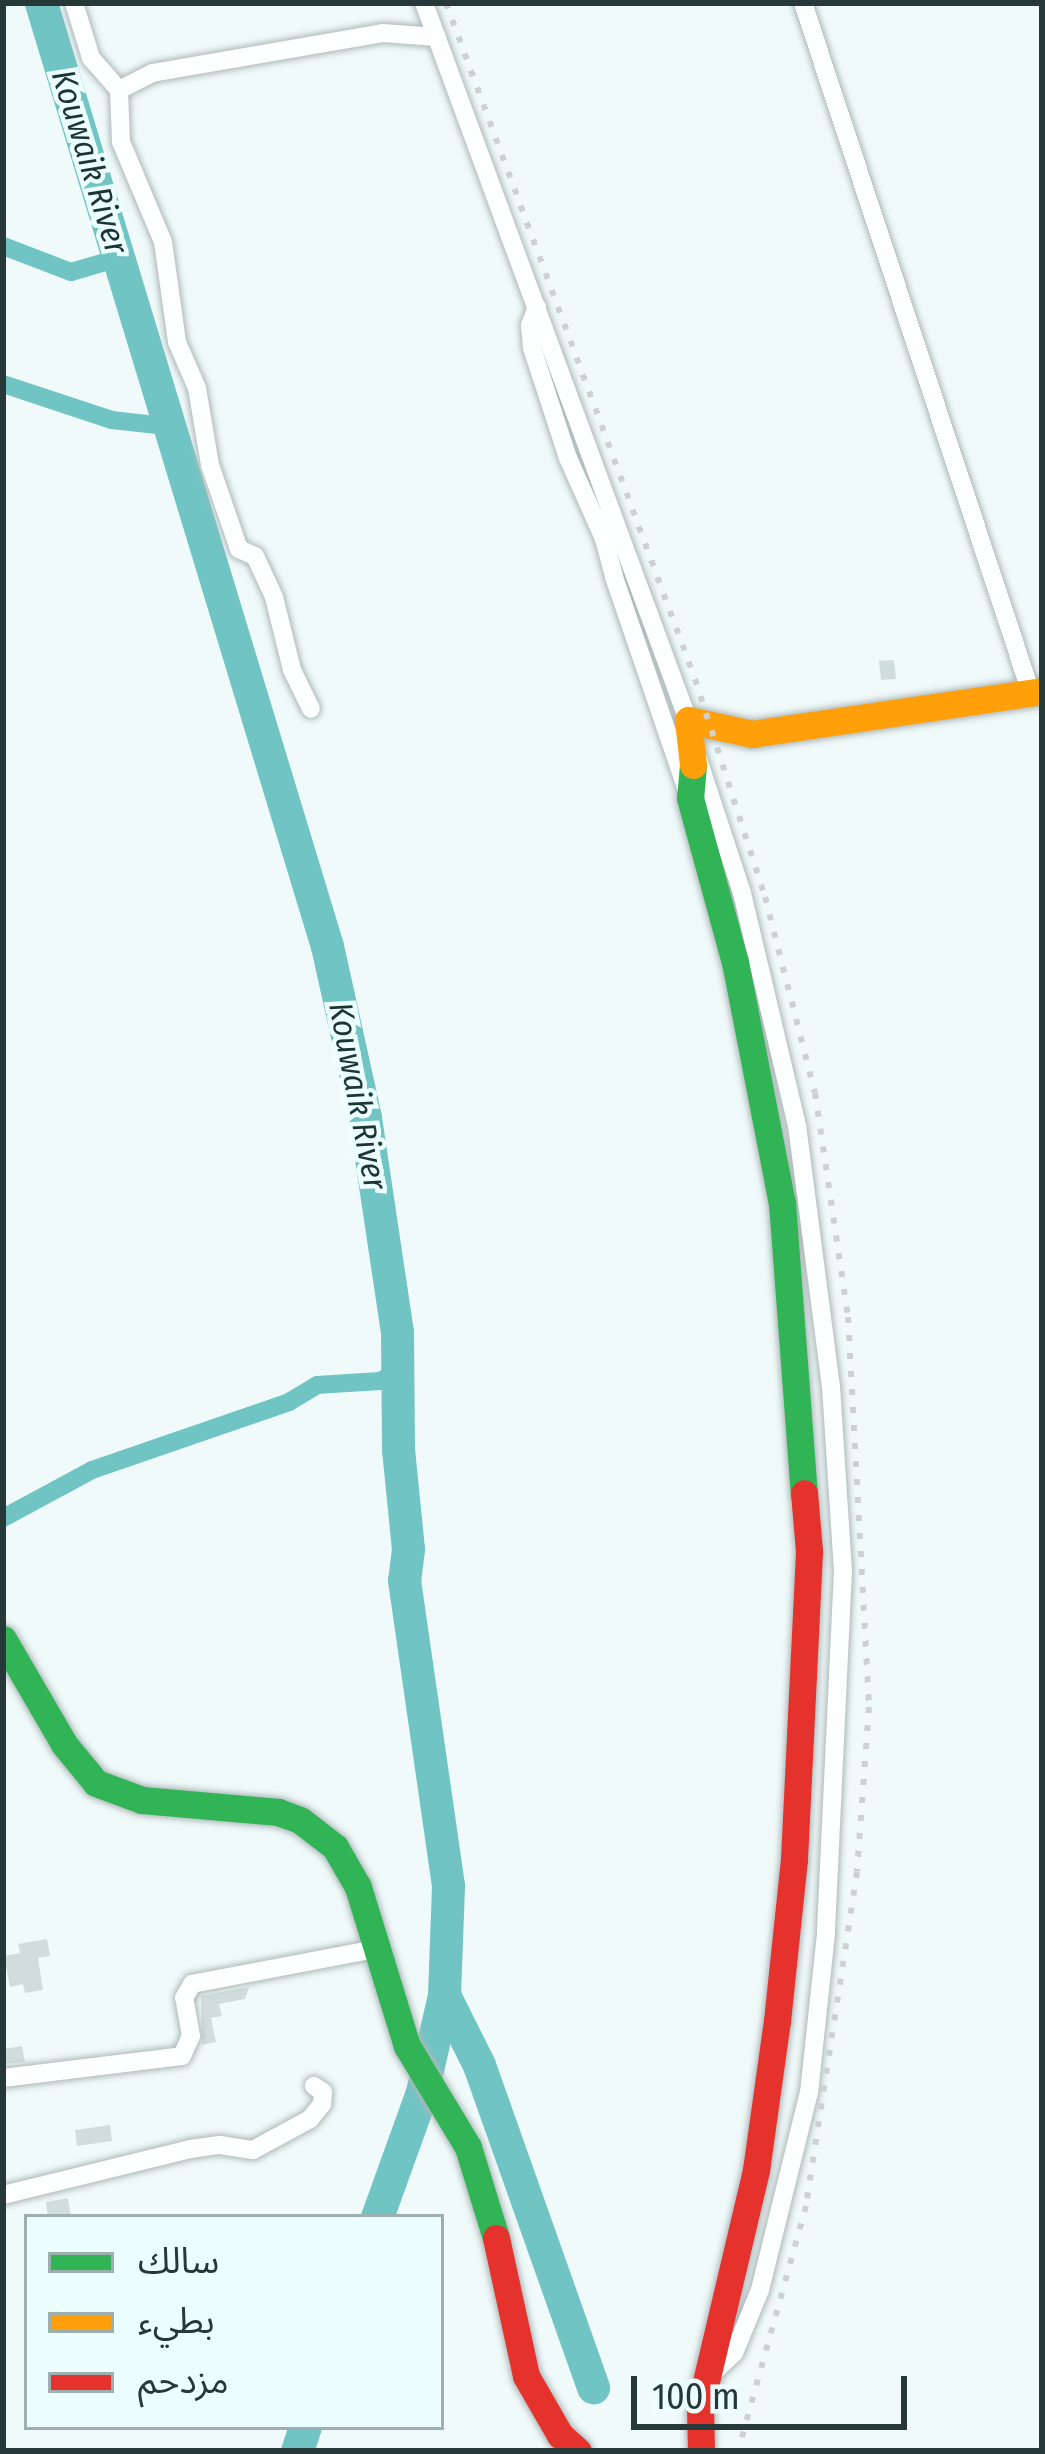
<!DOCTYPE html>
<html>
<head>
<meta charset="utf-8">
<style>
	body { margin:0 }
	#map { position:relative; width:1045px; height:2454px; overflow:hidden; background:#f1fafa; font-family:"Fira Sans Condensed","Noto Sans Arabic",sans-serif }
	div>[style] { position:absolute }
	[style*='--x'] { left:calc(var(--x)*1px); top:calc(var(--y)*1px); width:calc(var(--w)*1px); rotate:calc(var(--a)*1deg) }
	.canal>* { height:18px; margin:-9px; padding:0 9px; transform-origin:9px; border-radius:9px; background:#71c4c4 }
	.river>* { height:33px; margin:-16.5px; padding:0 16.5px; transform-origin:16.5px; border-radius:16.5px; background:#71c4c4 }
	.building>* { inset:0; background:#d1dddd }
	.roads { filter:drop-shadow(0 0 3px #aeb9b9) drop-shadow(0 0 3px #aeb9b9) }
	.street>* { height:18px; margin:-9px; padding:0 9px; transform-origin:9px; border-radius:9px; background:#fdfefe }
	.fast>* { height:27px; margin:-13.5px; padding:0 13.5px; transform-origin:13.5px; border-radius:13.5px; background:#30b455 }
	.slow>* { height:27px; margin:-13.5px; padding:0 13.5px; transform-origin:13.5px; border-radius:13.5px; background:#ff9f0a }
	.jam>* { height:27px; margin:-13.5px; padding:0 13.5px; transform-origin:13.5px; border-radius:13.5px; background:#e5322d }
	.rail>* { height:6px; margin-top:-3px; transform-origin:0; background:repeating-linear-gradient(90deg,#cdd1d1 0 6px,transparent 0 18px) }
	span { translate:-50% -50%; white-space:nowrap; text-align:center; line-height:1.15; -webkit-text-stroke:9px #edfefe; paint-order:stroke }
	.water-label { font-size:33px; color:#1b3534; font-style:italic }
	.frame { position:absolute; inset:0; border:6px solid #273838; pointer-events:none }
	.legend { position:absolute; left:24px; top:2214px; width:420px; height:216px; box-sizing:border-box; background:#edfefe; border:3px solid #9eafaf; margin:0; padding:15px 21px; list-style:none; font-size:36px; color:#273838 }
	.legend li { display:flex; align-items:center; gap:24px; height:60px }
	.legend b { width:60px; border:3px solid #9eafaf }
	.scale { position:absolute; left:631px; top:2376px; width:276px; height:54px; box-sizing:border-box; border:6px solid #273838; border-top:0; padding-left:15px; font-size:36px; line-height:42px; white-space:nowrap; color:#273838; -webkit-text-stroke:9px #edfefe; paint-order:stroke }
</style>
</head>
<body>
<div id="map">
	<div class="canal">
		<div style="--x:3;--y:246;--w:73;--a:20.9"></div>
		<div style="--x:71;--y:272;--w:53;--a:-16.4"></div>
		<div style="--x:3;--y:384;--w:115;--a:18.3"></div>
		<div style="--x:112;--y:420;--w:61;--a:6.5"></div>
		<div style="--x:3;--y:1518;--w:101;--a:-28.3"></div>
		<div style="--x:92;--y:1470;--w:208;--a:-19"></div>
		<div style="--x:289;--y:1402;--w:33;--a:-31"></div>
		<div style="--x:317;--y:1385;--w:63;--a:-3.6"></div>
		<div style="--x:380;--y:1381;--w:23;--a:-29"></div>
	</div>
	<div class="river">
		<div style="--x:41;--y:3;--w:985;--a:73.13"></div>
		<div style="--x:327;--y:946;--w:176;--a:77.5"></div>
		<div style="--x:365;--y:1118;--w:216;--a:81.5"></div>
		<div style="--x:397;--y:1332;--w:117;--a:89.5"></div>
		<div style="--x:398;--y:1449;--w:100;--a:84.3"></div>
		<div style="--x:408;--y:1549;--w:31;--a:97"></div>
		<div style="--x:404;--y:1580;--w:309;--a:81.8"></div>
		<div style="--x:448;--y:1886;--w:109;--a:92.1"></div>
		<div style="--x:444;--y:1995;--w:99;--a:102.8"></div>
		<div style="--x:422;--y:2092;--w:133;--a:109.8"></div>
		<div style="--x:444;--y:1995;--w:78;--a:63.4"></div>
		<div style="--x:479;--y:2065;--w:342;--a:70.5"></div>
		<div style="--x:297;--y:2451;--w:25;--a:-72"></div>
	</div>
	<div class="building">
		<div style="clip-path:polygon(894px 660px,896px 679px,881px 680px,879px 661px)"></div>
		<div style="clip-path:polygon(47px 1939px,50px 1956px,38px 1958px,43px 1990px,25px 1993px,23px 1984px,10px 1987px,4px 1956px,20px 1953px,18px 1944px)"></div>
		<div style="clip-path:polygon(249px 1987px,245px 1999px,219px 2004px,222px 2016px,211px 2018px,216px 2042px,202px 2045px,201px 1996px)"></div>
		<div style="clip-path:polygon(22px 2046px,25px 2062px,3px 2064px,3px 2049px)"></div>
		<div style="clip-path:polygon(110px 2125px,112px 2141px,77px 2146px,75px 2130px)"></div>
		<div style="clip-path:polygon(68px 2198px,71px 2217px,48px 2217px,46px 2202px)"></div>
	</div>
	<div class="roads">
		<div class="street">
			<div style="--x:74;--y:3;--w:58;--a:72.8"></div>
			<div style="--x:91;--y:58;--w:43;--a:48.8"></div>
			<div style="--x:119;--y:90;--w:52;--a:87.8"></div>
			<div style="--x:121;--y:142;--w:108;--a:67.2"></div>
			<div style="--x:163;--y:242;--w:101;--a:82"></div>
			<div style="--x:177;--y:342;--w:50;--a:66.5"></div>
			<div style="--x:197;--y:388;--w:78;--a:80.4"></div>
			<div style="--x:210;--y:465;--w:89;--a:71"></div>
			<div style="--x:239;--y:549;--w:17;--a:24"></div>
			<div style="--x:255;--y:556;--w:45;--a:65.1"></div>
			<div style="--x:274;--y:597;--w:75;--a:76.1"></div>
			<div style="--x:292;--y:670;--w:43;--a:64"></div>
			<div style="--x:424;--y:3;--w:764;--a:69.79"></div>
			<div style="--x:803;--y:3;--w:727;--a:71.71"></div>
			<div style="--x:119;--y:90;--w:37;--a:-27"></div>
			<div style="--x:152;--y:73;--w:234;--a:-9.8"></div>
			<div style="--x:383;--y:33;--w:54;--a:4.2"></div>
			<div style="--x:537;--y:307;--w:19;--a:111"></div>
			<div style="--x:530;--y:325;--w:23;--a:85"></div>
			<div style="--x:532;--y:348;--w:116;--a:71.9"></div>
			<div style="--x:568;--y:458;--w:89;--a:66"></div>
			<div style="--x:610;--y:511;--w:29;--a:102"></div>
			<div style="--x:604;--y:539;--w:39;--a:75"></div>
			<div style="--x:614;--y:577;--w:222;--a:71.1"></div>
			<div style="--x:698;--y:759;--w:141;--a:71.8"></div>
			<div style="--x:742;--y:893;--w:238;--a:76.7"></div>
			<div style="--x:797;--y:1125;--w:263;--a:82.6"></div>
			<div style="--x:831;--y:1386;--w:184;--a:86.3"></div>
			<div style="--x:843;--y:1570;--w:364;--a:92.7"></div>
			<div style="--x:826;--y:1934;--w:159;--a:96.1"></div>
			<div style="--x:809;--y:2092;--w:204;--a:103.9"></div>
			<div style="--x:760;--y:2290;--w:68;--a:112.4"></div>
			<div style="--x:734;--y:2353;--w:35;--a:137"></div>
			<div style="--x:3;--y:2078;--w:180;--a:-7"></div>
			<div style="--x:182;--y:2056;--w:22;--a:-66"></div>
			<div style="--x:191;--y:2036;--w:39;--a:-100"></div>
			<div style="--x:184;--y:1998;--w:16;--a:-60"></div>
			<div style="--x:192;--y:1984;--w:187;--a:-10.8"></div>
			<div style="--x:3;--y:2195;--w:193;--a:-13.8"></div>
			<div style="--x:190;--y:2149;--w:30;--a:-8"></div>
			<div style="--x:220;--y:2145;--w:33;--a:9"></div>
			<div style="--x:253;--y:2150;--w:65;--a:-28.5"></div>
			<div style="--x:310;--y:2119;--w:19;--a:-51"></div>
			<div style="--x:322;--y:2104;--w:12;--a:-85"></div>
			<div style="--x:323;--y:2092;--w:11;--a:-146"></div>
		</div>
		<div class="fast">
			<div style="--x:693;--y:765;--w:33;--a:95"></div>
			<div style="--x:690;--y:798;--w:170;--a:74.7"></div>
			<div style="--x:735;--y:962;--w:246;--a:79"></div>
			<div style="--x:782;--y:1203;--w:291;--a:85.7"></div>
			<div style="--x:3;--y:1639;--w:121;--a:59.8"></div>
			<div style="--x:64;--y:1744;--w:50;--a:50.6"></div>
			<div style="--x:96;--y:1783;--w:49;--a:20.3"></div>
			<div style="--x:142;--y:1800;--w:137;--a:5"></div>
			<div style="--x:278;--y:1812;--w:23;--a:20"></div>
			<div style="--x:300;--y:1820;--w:44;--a:37.6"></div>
			<div style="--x:335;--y:1847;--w:46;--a:60.1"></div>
			<div style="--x:358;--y:1887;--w:166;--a:72.9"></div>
			<div style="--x:407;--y:2046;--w:118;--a:58.9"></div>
			<div style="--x:468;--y:2147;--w:95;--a:72.9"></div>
		</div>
		<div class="slow">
			<div style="--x:693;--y:765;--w:45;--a:-96.3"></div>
			<div style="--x:688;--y:720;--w:66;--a:12.3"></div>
			<div style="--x:752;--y:734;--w:293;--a:-8.4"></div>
		</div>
		<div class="jam">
			<div style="--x:496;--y:2238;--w:141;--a:77.7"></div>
			<div style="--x:526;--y:2376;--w:68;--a:60"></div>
			<div style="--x:560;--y:2435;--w:24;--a:42"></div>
			<div style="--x:701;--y:2451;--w:44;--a:-91.3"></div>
			<div style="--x:700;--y:2407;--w:244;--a:-76.7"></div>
			<div style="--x:756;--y:2170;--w:150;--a:-82"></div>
			<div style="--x:777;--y:2021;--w:163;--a:-84"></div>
			<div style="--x:794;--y:1859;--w:308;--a:-87.2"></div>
			<div style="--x:809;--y:1551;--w:58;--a:-94.9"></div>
		</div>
	</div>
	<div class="rail">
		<div style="--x:446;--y:3;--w:720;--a:69.78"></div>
		<div style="--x:695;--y:679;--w:229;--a:72.2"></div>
		<div style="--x:765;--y:897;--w:202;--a:75.7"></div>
		<div style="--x:815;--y:1093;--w:226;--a:81.6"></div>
		<div style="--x:848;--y:1317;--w:391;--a:86.9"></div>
		<div style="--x:869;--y:1707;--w:165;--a:94.2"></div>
		<div style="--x:857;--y:1872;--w:338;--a:98.7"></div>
		<div style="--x:806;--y:2206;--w:254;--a:105.5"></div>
	</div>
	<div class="water-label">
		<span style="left:89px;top:162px;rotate:73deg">Kouwaik River</span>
		<span style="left:357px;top:1096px;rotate:79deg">Kouwaik River</span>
	</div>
	<div class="frame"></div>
	<ul class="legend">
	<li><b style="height:15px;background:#30b455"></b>سالك</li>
	<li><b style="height:15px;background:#ff9f0a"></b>بطيء</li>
	<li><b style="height:15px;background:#e5322d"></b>مزدحم</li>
	</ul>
	<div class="scale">100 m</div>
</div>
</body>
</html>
